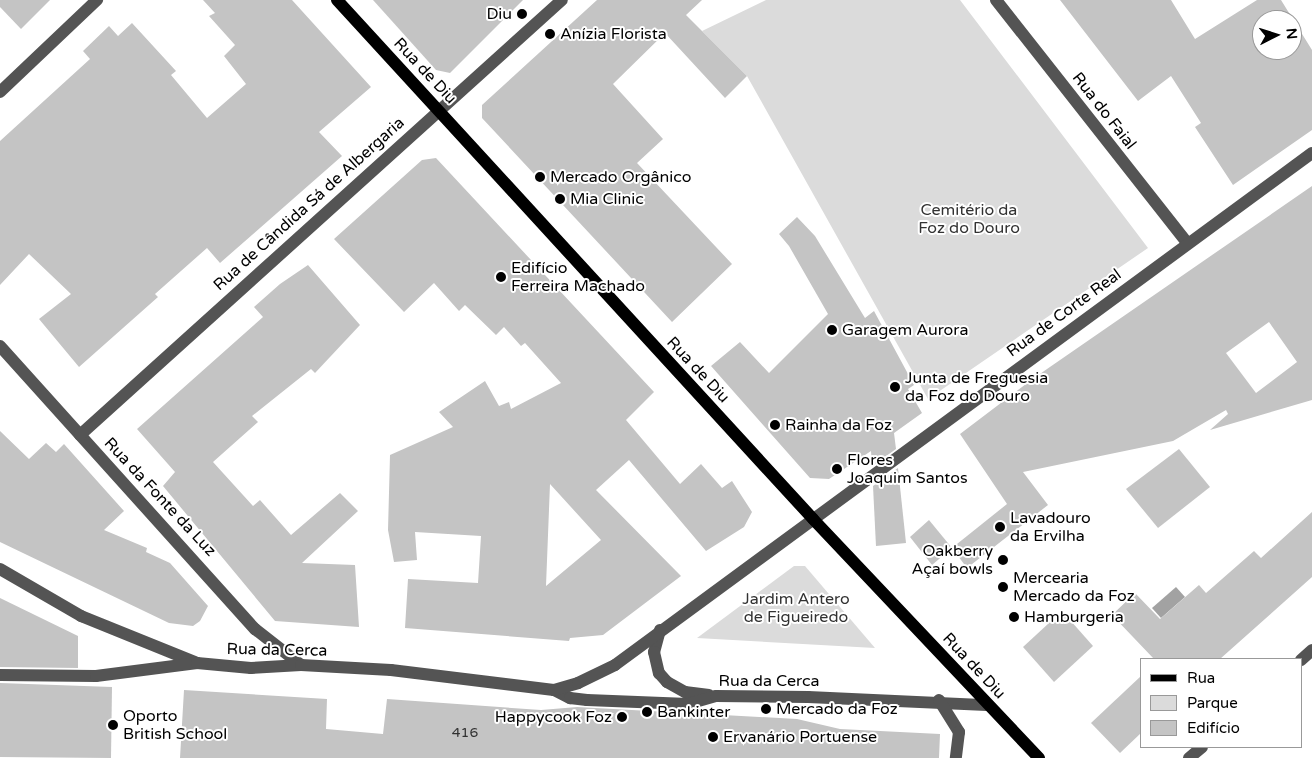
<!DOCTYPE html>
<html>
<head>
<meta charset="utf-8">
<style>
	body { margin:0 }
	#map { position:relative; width:1312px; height:758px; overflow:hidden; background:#fff; font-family:"Varela Round",sans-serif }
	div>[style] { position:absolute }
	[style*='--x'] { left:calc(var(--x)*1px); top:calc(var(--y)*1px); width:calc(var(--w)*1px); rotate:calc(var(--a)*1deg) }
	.green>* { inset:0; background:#dbdbdb }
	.water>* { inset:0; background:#a2a2a2 }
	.building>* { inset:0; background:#c4c4c4 }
	.minor>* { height:12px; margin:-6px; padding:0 6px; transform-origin:6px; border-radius:6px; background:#545454 }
	.major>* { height:12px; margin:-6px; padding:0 6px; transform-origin:6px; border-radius:6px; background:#000 }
	.dots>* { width:14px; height:14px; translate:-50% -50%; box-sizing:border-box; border:2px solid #fff; border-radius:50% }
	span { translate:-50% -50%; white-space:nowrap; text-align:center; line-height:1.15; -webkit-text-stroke:4px #fff; paint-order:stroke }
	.number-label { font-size:14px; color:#313131 }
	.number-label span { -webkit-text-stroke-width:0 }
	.poi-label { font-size:16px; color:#000 }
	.right { translate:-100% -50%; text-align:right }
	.left { translate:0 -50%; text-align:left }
	.street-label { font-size:16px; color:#000 }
	.park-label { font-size:16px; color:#323232 }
	.legend { position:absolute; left:1140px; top:658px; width:162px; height:90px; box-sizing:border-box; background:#fff; border:1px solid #999; margin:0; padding:6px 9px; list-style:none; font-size:15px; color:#000 }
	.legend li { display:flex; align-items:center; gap:10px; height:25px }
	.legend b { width:25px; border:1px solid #999 }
	.north { position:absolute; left:1252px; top:10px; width:50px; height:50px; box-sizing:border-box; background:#fff; border:1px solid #999; border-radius:50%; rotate:85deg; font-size:14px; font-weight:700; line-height:20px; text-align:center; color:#000 }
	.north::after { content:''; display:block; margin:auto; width:18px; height:22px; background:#000; clip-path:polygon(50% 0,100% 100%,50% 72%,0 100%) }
</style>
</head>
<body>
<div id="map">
	<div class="green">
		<div style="clip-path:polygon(766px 0,960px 0,1148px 248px,928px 399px,747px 76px,702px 31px)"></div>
		<div style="clip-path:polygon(794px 566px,805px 566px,875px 648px,697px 638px)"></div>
	</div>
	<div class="water">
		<div style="clip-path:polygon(1176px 587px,1185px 597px,1161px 618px,1152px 608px)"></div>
	</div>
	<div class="building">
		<div style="clip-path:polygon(0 0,50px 0,21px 29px,0 7px)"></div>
		<div style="clip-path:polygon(203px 0,292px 0,371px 87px,319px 132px,342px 156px,220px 263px,207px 248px,155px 294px,158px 297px,79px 367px,39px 319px,71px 294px,29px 254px,0 285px,0 141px,90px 59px,83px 51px,109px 26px,118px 36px,132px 23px,176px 71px,171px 75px,207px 118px,246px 84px,224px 56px,235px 45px,209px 16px,215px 13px)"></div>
		<div style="clip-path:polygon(373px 0,523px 0,450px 73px,436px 70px)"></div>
		<div style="clip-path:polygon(597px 0,702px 0,686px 15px,747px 76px,725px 98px,665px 33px,613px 84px,663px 139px,637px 163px,732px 264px,672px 322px,482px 118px,482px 105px)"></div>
		<div style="clip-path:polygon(evenodd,1060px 0,1171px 0,1195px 39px,1257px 0,1281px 0,1312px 50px,1312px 130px,1233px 185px,1195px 127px,1201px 123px,1171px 76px,1138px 101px,1060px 0,1262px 20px,1292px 20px,1292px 50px,1262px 50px,1262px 20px)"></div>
		<div style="clip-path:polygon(evenodd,436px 158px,654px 392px,626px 420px,680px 484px,701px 464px,722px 488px,732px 481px,752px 512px,744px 527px,706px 551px,629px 460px,596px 490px,681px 576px,603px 635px,570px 638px,569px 641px,405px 628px,408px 579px,478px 583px,481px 536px,415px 532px,417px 560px,394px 562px,388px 530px,390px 455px,453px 427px,439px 412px,485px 381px,499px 406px,509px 402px,511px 409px,561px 383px,525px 343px,521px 346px,504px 327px,496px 335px,465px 305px,459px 311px,434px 283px,404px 312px,334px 239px,422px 160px,436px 158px,550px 484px,601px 540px,546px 586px,550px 484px)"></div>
		<div style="clip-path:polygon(evenodd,1312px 186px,1312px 400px,1210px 430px,1228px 414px,1226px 410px,1173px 441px,1023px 472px,1048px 505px,967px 568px,952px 548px,1007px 504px,960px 434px,1034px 378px,1312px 186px,1269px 322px,1297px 362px,1256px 393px,1226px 353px,1269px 322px)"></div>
		<div style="clip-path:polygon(797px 217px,815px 236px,865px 318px,874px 311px,914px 385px,908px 389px,922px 413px,894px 433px,896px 449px,872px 466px,871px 451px,829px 479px,810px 478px,711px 366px,740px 342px,769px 373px,828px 314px,789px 246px,779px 234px)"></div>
		<div style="clip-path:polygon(308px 265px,360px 325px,315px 373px,311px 369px,252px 416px,258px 422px,213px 462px,253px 506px,260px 500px,291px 535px,340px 493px,358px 511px,302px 563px,355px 565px,359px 627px,275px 621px,163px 486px,175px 472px,137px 429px,263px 317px,254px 307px,280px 284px)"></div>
		<div style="clip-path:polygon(0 431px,29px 459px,46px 443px,56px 452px,64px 444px,124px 511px,104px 530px,147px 548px,146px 552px,170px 563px,208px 606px,200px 621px,193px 626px,169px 623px,0 542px)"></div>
		<div style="clip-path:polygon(1179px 449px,1210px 487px,1158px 528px,1126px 489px)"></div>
		<div style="clip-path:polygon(898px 468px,906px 543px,876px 546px,873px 486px)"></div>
		<div style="clip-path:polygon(1312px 512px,1312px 577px,1220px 659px,1154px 659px,1112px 615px,1135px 593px,1160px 619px,1199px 585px,1206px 593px,1254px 551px,1261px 558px)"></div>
		<div style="clip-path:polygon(929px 520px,952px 548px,932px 565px,910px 537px)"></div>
		<div style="clip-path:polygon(0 598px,78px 636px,78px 668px,0 667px)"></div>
		<div style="clip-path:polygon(1062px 611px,1093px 646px,1054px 682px,1023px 647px)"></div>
		<div style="clip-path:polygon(1141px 676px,1141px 733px,1120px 753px,1091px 723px)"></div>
		<div style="clip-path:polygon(0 683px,112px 687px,111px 758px,0 757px)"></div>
		<div style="clip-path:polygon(184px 690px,327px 699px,326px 729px,383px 734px,387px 699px,541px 710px,577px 707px,797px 719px,840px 729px,940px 734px,939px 758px,180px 758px)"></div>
	</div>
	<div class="minor">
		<div style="--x:996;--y:0;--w:309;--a:51.8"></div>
		<div style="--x:0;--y:92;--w:134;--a:-43.5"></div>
		<div style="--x:0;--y:346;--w:381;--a:48"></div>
		<div style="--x:255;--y:629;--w:58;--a:38"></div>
		<div style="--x:80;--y:435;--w:649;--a:-42.07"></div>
		<div style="--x:0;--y:569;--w:94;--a:30.1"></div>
		<div style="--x:81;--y:616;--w:123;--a:22"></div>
		<div style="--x:660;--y:630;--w:23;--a:105"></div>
		<div style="--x:654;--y:652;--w:22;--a:77"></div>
		<div style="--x:659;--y:673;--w:12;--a:48"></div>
		<div style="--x:667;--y:682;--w:21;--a:29"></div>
		<div style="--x:685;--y:692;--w:24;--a:7"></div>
		<div style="--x:1301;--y:660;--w:15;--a:-42"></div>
		<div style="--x:0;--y:675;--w:96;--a:0.6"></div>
		<div style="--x:96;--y:676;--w:102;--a:-7.3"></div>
		<div style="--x:197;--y:663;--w:54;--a:5.3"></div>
		<div style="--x:251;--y:668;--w:50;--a:-3.4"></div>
		<div style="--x:301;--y:665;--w:90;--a:3.2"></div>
		<div style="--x:391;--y:670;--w:164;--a:7"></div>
		<div style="--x:554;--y:690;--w:18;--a:27"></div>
		<div style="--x:570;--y:698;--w:17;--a:7"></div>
		<div style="--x:587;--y:700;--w:101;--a:2.3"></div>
		<div style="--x:688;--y:704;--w:29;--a:-16"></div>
		<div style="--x:716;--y:696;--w:92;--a:0.6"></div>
		<div style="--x:808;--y:697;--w:179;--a:2.6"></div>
		<div style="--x:554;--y:690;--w:25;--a:-16"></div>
		<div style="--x:578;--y:683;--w:41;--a:-25.9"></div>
		<div style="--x:615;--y:665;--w:865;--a:-36.3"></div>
		<div style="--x:939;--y:700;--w:38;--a:58"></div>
		<div style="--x:959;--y:732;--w:26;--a:97"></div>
		<div style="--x:1189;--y:758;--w:17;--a:-40"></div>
	</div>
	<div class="major">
		<div style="--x:337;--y:0;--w:704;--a:47.47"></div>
		<div style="--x:813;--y:519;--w:329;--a:46.6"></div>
	</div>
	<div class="dots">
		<div style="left:522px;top:14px;background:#000"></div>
		<div style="left:550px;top:34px;background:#000"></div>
		<div style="left:540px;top:177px;background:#000"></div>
		<div style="left:560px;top:199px;background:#000"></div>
		<div style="left:501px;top:277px;background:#000"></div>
		<div style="left:832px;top:330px;background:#000"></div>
		<div style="left:895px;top:387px;background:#000"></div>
		<div style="left:775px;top:425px;background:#000"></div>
		<div style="left:837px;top:469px;background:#000"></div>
		<div style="left:1000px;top:527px;background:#000"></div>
		<div style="left:1003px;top:560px;background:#000"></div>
		<div style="left:1003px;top:587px;background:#000"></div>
		<div style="left:1014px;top:617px;background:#000"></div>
		<div style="left:766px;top:709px;background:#000"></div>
		<div style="left:647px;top:712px;background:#000"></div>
		<div style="left:622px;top:717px;background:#000"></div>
		<div style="left:113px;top:725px;background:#000"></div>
		<div style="left:713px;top:737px;background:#000"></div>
	</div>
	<div class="number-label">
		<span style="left:465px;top:733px">416</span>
	</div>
	<div class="poi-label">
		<span class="right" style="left:512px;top:14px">Diu</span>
		<span class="left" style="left:560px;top:34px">Anízia Florista</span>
		<span class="left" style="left:550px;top:177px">Mercado Orgânico</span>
		<span class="left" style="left:570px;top:199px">Mia Clinic</span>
		<span class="left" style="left:511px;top:277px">Edifício<br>Ferreira Machado</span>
		<span class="left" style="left:842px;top:330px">Garagem Aurora</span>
		<span class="left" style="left:905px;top:387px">Junta de Freguesia<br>da Foz do Douro</span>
		<span class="left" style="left:785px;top:425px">Rainha da Foz</span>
		<span class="left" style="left:847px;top:469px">Flores<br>Joaquim Santos</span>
		<span class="left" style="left:1010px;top:527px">Lavadouro<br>da Ervilha</span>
		<span class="right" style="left:993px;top:560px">Oakberry<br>Açaí bowls</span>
		<span class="left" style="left:1013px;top:587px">Mercearia<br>Mercado da Foz</span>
		<span class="left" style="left:1024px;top:617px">Hamburgeria</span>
		<span class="left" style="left:776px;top:709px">Mercado da Foz</span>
		<span class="left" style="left:657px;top:712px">Bankinter</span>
		<span class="left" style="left:123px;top:725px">Oporto<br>British School</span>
		<span class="right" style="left:612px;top:717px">Happycook Foz</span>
		<span class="left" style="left:723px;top:737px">Ervanário Portuense</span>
	</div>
	<div class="street-label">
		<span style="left:425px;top:71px;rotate:47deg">Rua de Diu</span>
		<span style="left:1104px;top:111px;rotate:52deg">Rua do Faial</span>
		<span style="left:309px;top:204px;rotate:-42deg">Rua de Cândida Sá de Albergaria</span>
		<span style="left:1064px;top:313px;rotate:-36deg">Rua de Corte Real</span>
		<span style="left:698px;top:370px;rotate:47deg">Rua de Diu</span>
		<span style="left:160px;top:497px;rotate:47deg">Rua da Fonte da Luz</span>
		<span style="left:277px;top:650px;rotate:1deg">Rua da Cerca</span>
		<span style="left:974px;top:666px;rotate:47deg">Rua de Diu</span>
		<span style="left:769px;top:681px">Rua da Cerca</span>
	</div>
	<div class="park-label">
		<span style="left:969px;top:219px">Cemitério da<br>Foz do Douro</span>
		<span style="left:796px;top:608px">Jardim Antero<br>de Figueiredo</span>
	</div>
	<ul class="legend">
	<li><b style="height:6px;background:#000"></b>Rua</li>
	<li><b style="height:14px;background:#dbdbdb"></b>Parque</li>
	<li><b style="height:14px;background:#c4c4c4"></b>Edifício</li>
	</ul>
	<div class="north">N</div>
</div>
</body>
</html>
